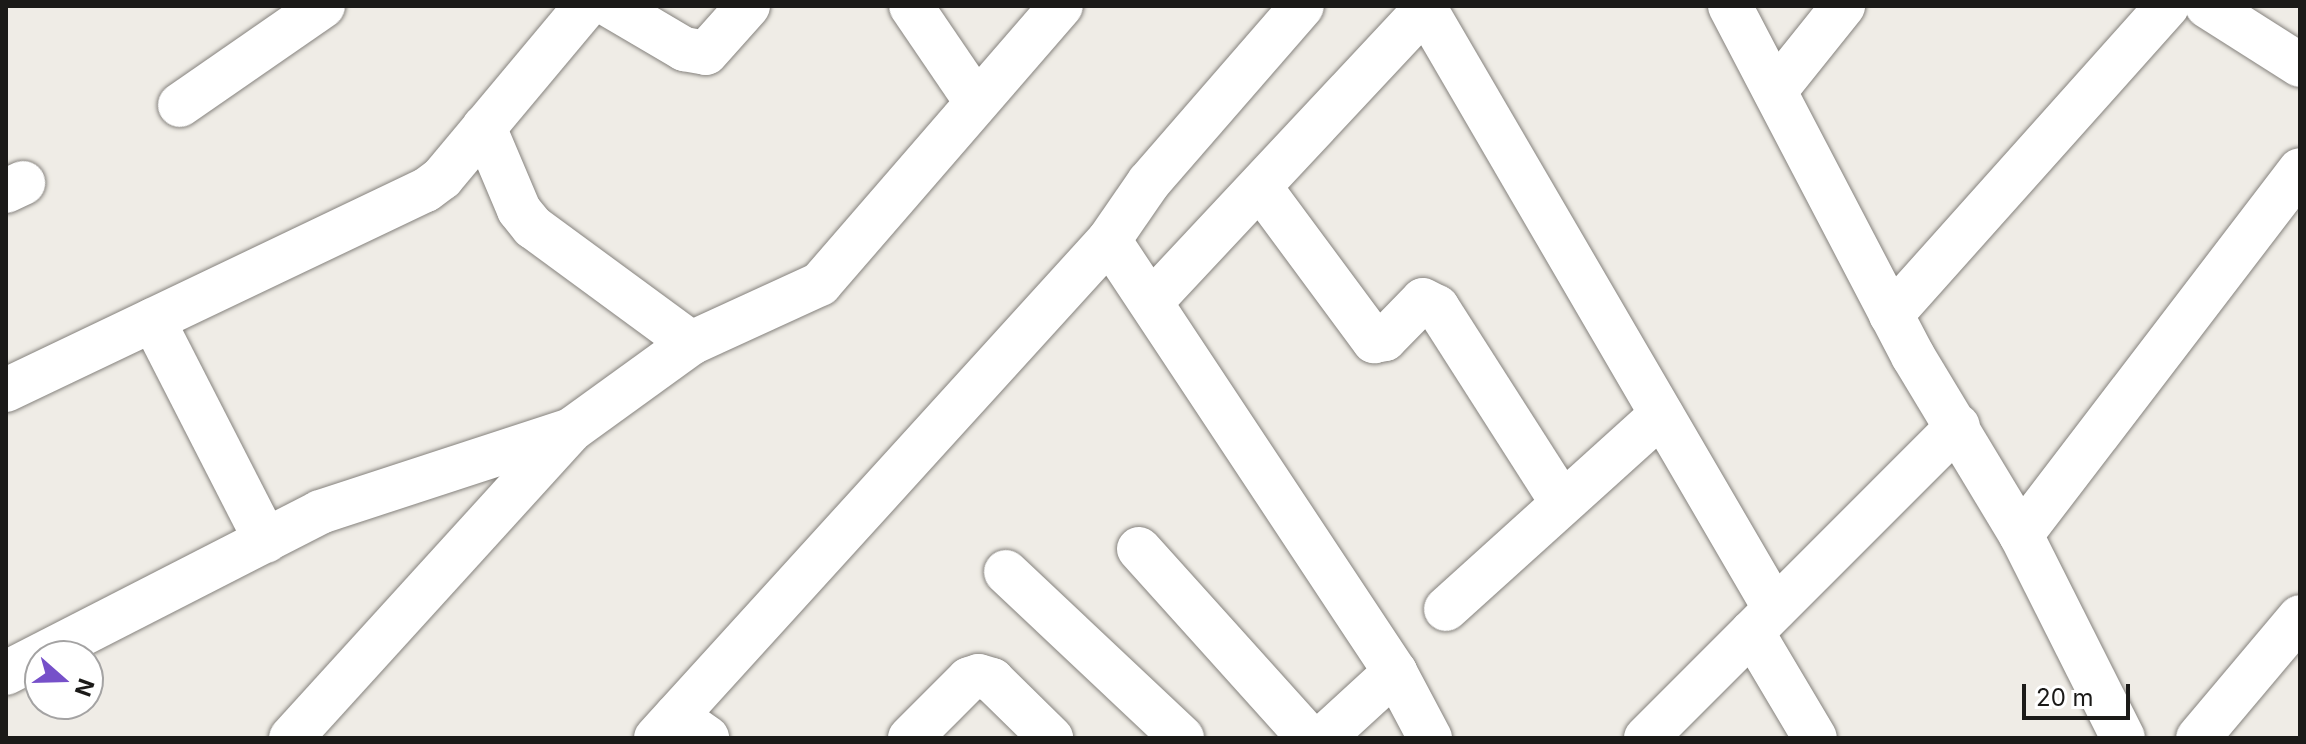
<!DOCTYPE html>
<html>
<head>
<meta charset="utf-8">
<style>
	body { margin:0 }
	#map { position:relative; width:2306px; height:744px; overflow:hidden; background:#efece6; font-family:Inter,sans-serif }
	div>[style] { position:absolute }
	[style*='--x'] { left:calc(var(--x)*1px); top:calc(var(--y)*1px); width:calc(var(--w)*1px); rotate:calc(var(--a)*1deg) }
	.roads { filter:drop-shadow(0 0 2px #85827d) drop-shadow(0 0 2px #85827d) }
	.minor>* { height:44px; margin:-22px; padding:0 22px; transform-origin:22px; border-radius:22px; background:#fff }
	span { translate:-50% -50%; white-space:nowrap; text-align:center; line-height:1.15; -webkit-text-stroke:8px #fff; paint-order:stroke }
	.frame { position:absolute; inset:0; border:8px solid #1b1a18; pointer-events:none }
	.north { position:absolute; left:24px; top:640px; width:80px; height:80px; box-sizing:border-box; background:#fff; border:2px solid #a4a3a3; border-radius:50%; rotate:110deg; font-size:22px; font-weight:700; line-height:32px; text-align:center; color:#1b1a18 }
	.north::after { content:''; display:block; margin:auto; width:28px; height:36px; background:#7650c9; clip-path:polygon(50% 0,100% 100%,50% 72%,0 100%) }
	.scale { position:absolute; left:2022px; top:684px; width:108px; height:36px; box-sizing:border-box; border:4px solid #1b1a18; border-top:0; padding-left:10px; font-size:24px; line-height:28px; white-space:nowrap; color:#1b1a18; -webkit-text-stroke:6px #fff; paint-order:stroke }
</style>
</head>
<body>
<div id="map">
	<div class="roads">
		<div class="minor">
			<div style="--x:611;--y:6;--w:85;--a:30.5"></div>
			<div style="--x:684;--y:49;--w:22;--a:10"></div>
			<div style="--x:706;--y:53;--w:63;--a:-48.2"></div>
			<div style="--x:911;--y:6;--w:114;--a:55.8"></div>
			<div style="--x:1730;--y:6;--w:395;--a:62.4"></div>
			<div style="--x:1913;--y:356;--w:209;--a:58.9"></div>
			<div style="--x:2021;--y:535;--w:227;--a:63.3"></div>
			<div style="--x:2207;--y:6;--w:110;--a:32.4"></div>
			<div style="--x:1426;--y:10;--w:693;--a:59.77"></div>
			<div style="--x:1775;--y:91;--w:109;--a:-51.3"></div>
			<div style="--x:180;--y:105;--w:174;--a:-34.7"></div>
			<div style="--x:484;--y:127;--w:90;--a:67.1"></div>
			<div style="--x:519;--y:210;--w:22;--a:51"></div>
			<div style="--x:533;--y:227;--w:196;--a:36.3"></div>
			<div style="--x:1260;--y:187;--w:192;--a:53.5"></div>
			<div style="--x:1374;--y:341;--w:11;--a:-10"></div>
			<div style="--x:1385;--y:339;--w:54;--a:-45.7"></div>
			<div style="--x:1423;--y:300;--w:16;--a:27"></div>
			<div style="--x:1437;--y:307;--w:230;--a:57.4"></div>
			<div style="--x:6;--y:191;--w:19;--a:-25"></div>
			<div style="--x:1109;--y:240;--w:518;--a:56.49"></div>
			<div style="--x:1395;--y:672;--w:75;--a:62.1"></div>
			<div style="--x:1151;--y:302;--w:405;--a:-46.9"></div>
			<div style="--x:1891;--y:315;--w:414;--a:-48.2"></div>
			<div style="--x:153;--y:320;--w:248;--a:62.9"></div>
			<div style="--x:6;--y:390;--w:465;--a:-25.5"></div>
			<div style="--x:426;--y:190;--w:20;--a:-37"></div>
			<div style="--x:442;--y:178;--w:224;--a:-50.1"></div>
			<div style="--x:2021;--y:535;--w:459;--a:-52.6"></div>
			<div style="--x:1139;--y:549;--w:254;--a:48"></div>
			<div style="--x:1006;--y:572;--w:242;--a:43.3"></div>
			<div style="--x:1446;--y:609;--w:290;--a:-42.1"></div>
			<div style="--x:1752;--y:632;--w:123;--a:59.3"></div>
			<div style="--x:6;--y:673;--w:353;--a:-27.1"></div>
			<div style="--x:320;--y:512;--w:264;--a:-18.1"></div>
			<div style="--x:571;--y:430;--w:148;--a:-35.9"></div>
			<div style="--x:691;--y:343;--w:142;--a:-24.6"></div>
			<div style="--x:820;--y:284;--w:368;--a:-49.1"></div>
			<div style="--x:676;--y:716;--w:38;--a:35"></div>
			<div style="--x:291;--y:738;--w:413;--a:-47.7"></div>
			<div style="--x:656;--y:738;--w:673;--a:-47.71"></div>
			<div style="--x:1109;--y:240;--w:70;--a:-55.4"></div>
			<div style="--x:1149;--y:182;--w:233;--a:-49"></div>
			<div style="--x:910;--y:738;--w:83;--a:-45"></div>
			<div style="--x:969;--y:679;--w:10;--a:-17"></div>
			<div style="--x:979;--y:676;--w:14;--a:17"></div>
			<div style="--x:992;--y:680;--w:83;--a:44.5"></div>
			<div style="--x:1323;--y:738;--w:98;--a:-42.5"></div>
			<div style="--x:1646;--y:738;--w:441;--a:-45"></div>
			<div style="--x:2198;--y:738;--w:158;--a:-49.9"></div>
		</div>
	</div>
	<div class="frame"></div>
	<div class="north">N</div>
	<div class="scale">20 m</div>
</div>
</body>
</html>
